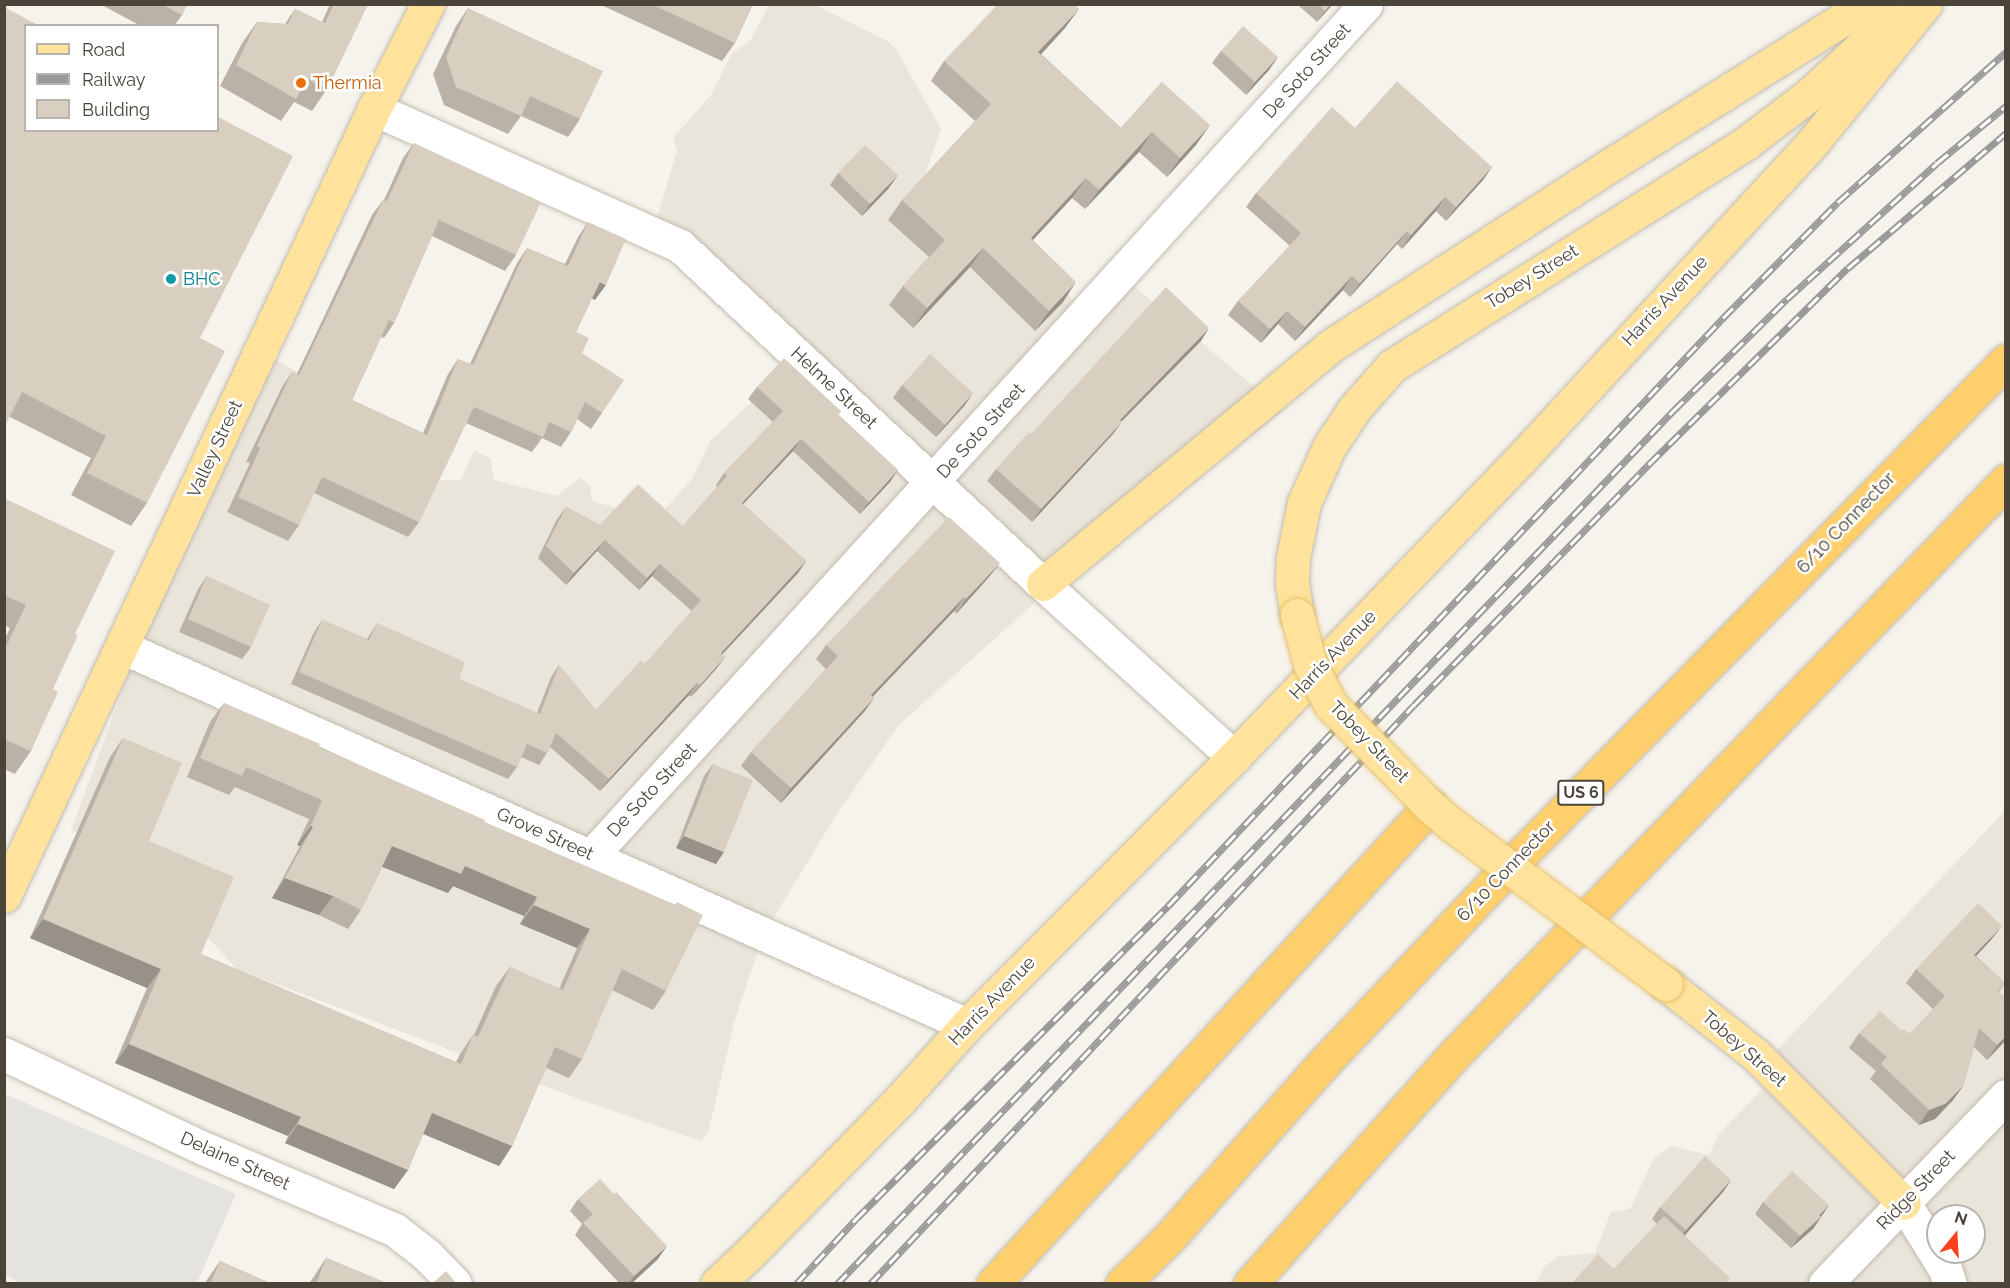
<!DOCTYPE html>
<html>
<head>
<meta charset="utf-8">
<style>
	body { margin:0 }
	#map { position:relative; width:2010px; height:1288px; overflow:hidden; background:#f6f3ec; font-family:Raleway,sans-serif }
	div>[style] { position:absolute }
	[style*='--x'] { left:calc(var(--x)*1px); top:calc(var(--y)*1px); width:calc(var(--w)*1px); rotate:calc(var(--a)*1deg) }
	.residential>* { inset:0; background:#eae5da }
	.parking>* { inset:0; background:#e5e3e0 }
	.roads { filter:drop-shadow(0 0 2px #c2bbae) drop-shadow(0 0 2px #c2bbae) }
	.minor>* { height:33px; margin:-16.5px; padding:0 16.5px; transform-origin:16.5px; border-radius:16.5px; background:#fff }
	.major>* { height:33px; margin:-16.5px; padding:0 16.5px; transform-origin:16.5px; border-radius:16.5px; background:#ffe39c }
	.highway>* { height:33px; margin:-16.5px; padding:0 16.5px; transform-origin:16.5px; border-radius:16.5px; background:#ffcf6e }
	.rail>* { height:7px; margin-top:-3.5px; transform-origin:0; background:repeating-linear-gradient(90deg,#fff 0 14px,#9a9a9a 0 28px); box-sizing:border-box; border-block:2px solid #9a9a9a }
	.bridges { filter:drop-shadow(0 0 2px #e6c16a) drop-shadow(0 0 2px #e6c16a) }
	.major-bridge>* { height:33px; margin:-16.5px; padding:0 16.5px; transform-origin:16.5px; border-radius:16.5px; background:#ffe39c }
	.wall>* { inset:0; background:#bab2a6 }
	.shaded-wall>* { inset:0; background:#979187 }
	.building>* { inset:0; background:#d8cfc1 }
	.dots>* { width:16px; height:16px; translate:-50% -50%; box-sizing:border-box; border:3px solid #fff; border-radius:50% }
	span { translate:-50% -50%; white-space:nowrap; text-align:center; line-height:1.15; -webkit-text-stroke:5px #fff; paint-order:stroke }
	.shield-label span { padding:2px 4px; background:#fff; border:2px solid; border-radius:4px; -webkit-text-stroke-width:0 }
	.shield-label { font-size:16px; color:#4b4439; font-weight:700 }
	.street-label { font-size:18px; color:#4b4439 }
	.food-label { font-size:18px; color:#c56008 }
	.left { translate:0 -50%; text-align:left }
	.culture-label { font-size:18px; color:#0d838f }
	.frame { position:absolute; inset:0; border:6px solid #4b4439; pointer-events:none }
	.legend { position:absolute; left:24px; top:24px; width:195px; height:108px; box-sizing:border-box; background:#fff; border:2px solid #b7b4b0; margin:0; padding:8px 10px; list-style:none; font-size:18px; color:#4b4439 }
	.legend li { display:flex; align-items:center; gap:12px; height:30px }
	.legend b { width:30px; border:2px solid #b7b4b0 }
	.north { position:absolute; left:1926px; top:1204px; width:60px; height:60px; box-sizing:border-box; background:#fff; border:2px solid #b7b4b0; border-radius:50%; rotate:18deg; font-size:16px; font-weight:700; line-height:24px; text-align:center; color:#4b4439 }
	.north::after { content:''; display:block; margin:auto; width:21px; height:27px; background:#fc3f1d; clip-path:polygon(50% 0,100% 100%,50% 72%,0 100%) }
</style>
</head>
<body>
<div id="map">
	<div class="residential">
		<div style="clip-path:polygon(769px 5px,815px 5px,888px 41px,897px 51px,941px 129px,916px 200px,1013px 238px,1094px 321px,1133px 285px,1283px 411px,1042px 596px,898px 726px,835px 817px,763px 935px,734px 1023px,708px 1133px,701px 1141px,587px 1102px,237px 969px,208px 938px,211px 882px,71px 830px,132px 665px,266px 355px,330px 389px,437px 480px,461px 480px,474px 450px,491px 459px,494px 480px,557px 496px,580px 478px,590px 485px,592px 501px,656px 519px,692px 479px,711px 440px,794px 362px,651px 238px,677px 151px,673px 138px,711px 95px,732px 53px,750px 41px)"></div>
		<div style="clip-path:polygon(evenodd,2005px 811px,2005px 1283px,1535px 1284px,1545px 1266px,1559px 1256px,1595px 1253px,1611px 1212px,1630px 1209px,1654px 1158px,1671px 1146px,1709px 1155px,1718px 1135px,1772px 1079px,1765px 1063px,2005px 811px,1938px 1216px,1974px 1216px,1974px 1252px,1938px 1252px,1938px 1216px)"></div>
	</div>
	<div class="parking">
		<div style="clip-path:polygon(5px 1094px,236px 1194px,197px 1283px,23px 1284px,5px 1275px)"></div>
	</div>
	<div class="roads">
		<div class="minor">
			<div style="--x:374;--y:109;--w:335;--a:24.1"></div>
			<div style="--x:680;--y:246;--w:496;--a:43"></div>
			<div style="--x:1043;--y:584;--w:258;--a:42.2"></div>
			<div style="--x:122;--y:647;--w:926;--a:24.1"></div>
			<div style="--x:592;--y:855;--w:1150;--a:-47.71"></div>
			<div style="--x:4;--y:1054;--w:220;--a:25.3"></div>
			<div style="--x:203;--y:1148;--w:209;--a:23.1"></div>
			<div style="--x:395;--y:1230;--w:41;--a:38"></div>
			<div style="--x:427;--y:1255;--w:40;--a:46"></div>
			<div style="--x:1904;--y:1203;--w:78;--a:58.2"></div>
			<div style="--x:1945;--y:1269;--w:16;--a:72"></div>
			<div style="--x:1825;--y:1284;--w:261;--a:-46.1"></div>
		</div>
		<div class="major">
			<div style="--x:1043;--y:584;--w:371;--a:-39.6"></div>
			<div style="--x:1329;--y:347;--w:341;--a:-32.9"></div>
			<div style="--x:1615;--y:162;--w:297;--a:-32.1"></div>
			<div style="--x:1297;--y:615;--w:32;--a:-99"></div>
			<div style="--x:1292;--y:583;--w:25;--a:-88"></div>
			<div style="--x:1293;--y:558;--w:56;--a:-78.7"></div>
			<div style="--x:1304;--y:503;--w:61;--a:-65.9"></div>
			<div style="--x:1329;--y:447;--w:47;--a:-56.3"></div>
			<div style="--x:1355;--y:408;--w:56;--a:-48.6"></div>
			<div style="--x:1392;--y:366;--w:418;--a:-32.2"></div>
			<div style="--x:1746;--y:143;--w:79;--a:-37.3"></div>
			<div style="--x:1809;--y:95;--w:64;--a:-42.5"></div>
			<div style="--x:1856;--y:52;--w:54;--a:-48"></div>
			<div style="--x:4;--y:896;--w:870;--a:-64.82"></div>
			<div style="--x:374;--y:109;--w:118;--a:-62.8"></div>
			<div style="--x:1666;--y:984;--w:115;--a:38.3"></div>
			<div style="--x:1756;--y:1055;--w:209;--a:45"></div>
			<div style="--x:717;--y:1284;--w:47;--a:-43.3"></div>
			<div style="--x:751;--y:1252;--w:211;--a:-45.6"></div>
			<div style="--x:899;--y:1101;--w:102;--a:-48.2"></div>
			<div style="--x:967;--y:1025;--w:378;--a:-45.1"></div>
			<div style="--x:1234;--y:757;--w:409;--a:-46.1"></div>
			<div style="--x:1518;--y:462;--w:435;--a:-47.3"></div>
			<div style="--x:1813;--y:142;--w:178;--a:-50.9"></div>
		</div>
		<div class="highway">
			<div style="--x:993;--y:1284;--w:648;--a:-47.57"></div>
			<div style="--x:1122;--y:1284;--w:66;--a:-44.4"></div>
			<div style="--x:1169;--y:1238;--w:234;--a:-48.5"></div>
			<div style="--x:1324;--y:1063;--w:258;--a:-46.7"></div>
			<div style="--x:1501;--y:875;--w:721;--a:-45.51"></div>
			<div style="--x:1250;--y:1284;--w:310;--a:-48.3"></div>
			<div style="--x:1456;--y:1053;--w:794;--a:-46.12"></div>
		</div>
	</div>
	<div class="rail">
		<div style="--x:796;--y:1284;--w:88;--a:-47.3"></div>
		<div style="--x:856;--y:1219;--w:442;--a:-45.1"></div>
		<div style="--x:1168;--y:906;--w:809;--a:-46.65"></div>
		<div style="--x:1723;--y:318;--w:163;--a:-45.2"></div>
		<div style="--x:1838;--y:202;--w:225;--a:-41.8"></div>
		<div style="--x:837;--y:1284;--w:1209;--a:-46.24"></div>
		<div style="--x:1673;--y:411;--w:160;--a:-44.5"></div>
		<div style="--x:1787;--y:299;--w:202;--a:-42.2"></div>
		<div style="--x:1937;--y:163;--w:89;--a:-39.6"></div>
		<div style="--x:870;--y:1284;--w:794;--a:-46.79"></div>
		<div style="--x:1414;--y:705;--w:337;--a:-45.7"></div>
		<div style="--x:1649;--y:464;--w:279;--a:-44.6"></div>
		<div style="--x:1848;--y:268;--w:208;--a:-40.5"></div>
	</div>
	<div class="bridges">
		<div class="major-bridge">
			<div style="--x:1297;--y:615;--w:51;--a:75.1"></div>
			<div style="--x:1310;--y:664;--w:45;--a:63.4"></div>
			<div style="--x:1330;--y:704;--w:143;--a:45.6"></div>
			<div style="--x:1430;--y:806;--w:28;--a:41"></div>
			<div style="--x:1451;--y:824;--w:268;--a:36.7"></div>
		</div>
	</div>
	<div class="wall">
		<div style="clip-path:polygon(100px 4px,187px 4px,182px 15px,174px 26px,141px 26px)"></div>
		<div style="clip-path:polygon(330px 4px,368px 4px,327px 89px,312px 111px,294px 102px,281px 121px,220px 86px,242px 43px,257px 22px,285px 24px,295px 9px,322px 22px)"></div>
		<div style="clip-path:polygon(599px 4px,753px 4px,735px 43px,722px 61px)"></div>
		<div style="clip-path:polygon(1297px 4px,1333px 4px,1317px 22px)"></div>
		<div style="clip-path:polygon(4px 7px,200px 338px,147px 503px,131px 526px,71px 495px,91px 458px,10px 417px)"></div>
		<div style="clip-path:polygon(468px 8px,580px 119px,568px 137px,521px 116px,508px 134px,444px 105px,433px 74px,456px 26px)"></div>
		<div style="clip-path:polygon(1065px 28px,1041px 54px,1121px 128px,1162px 82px,1196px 145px,1167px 177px,1139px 152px,1085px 209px,1072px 198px,1033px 240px,1063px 302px,1035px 331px,970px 267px,913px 328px,889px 305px,903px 286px,929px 257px,888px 220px,902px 200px,975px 121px,931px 81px,944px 61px)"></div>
		<div style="clip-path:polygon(1221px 51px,1278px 57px,1269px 70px,1246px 95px,1212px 63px)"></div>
		<div style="clip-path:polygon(1355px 128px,1492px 167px,1483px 180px,1446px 221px,1436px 211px,1402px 249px,1397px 244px,1350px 297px,1343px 290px,1295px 341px,1278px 324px,1261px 343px,1228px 315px,1238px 301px,1290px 246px,1246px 207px,1256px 193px)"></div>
		<div style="clip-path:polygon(414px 143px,516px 255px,505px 271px,432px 236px,394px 323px,384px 338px,381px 337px,352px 400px,423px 433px,448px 374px,458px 359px,470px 364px,517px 263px,527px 248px,565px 264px,578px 237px,588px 222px,595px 300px,592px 298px,576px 332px,582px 353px,602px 413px,591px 429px,577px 419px,571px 432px,561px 447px,542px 438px,532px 452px,466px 423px,419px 522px,408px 537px,314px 493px,299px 525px,288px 541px,227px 512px,250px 463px,246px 462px,282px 387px,292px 372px,297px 374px,372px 215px,383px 200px,384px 200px,403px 158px)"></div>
		<div style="clip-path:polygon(838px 173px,889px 188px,862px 216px,830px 185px)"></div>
		<div style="clip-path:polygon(1201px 341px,1122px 421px,1113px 434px,1032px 522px,987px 481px,996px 469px,1031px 434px)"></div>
		<div style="clip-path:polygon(902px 385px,965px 405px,936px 437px,893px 398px)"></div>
		<div style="clip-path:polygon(757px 387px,841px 411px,838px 415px,898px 470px,890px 482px,860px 514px,793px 451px,743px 504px,806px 561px,798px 573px,722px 655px,725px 657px,716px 669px,691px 697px,689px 695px,600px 791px,550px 747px,547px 753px,539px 765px,521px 757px,517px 767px,508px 779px,291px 684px,314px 632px,322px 620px,367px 639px,377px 623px,459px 679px,537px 713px,551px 677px,559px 665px,596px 710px,645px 664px,692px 611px,652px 576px,639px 590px,597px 551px,566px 585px,538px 558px,557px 519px,566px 507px,600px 525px,683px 526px,717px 487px,716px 485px,724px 473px,773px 422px,748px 399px)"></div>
		<div style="clip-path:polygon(4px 498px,75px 634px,53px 689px,31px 751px,15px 774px,4px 769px,4px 640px,10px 628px,4px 625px)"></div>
		<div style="clip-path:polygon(1000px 563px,989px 577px,956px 614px,954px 611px,873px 696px,874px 698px,864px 712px,781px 803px,741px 766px,751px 752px,826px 669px,816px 659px,826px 645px)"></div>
		<div style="clip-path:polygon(207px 576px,251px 647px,242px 659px,179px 632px,198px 589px)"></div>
		<div style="clip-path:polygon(224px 703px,484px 822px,675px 905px,677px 902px,666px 991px,653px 1010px,612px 990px,582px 1059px,569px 1078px,546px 1068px,512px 1146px,499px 1166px,423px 1134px,408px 1170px,394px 1189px,285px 1143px,288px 1136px,115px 1063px,147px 988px,30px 938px,110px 757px,123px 738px,149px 841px,201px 954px,456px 1062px,460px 1054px,473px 1035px,474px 1035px,496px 986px,510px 967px,559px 989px,577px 948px,520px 924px,524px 916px,453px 886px,448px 893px,382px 867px,361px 910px,348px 929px,319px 915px,272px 898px,300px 846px,297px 845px,309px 819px,235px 787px,229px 795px,187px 777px,210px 722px)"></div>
		<div style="clip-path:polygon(713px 764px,716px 864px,676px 848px,704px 776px)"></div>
		<div style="clip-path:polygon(1991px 940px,1976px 956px,2005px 983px,1999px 992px,2006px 1040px,1987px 1060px,1974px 1047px,1963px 1086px,1953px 1100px,1935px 1119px,1919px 1125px,1870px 1079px,1876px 1071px,1849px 1048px,1859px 1033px,1902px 1031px,1910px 1034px,1933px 1009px,1906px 983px,1916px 969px)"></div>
		<div style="clip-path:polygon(1731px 1180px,1723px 1192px,1685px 1235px,1614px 1269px,1657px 1224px,1652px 1219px,1660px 1207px)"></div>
		<div style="clip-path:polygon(578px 1199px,658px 1259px,631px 1284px,620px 1284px,575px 1235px,582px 1224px,570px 1211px)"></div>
		<div style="clip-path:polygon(1763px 1202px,1829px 1205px,1813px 1229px,1791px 1248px,1755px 1214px)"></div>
		<div style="clip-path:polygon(326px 1258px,389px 1284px,309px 1284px)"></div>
		<div style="clip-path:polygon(220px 1261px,272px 1284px,204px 1284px)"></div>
	</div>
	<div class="shaded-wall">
		<div style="clip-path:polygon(1331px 4px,1333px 4px,1317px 22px,1325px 11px)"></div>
		<div style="clip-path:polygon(1079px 9px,1065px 28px,1025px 72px,1038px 52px)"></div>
		<div style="clip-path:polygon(1278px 57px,1269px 70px,1246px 95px,1255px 82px)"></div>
		<div style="clip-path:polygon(1210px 125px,1196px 145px,1167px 177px,1180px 158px)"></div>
		<div style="clip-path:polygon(1152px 132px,1139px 152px,1085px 209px,1099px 190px)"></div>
		<div style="clip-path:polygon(1492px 167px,1483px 180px,1446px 221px,1456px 207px)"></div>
		<div style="clip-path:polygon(898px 175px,889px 188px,862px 216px,870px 204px)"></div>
		<div style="clip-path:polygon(1086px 178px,1072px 198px,1017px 257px,1031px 238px)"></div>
		<div style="clip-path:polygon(1445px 197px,1436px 211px,1402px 249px,1411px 235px)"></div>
		<div style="clip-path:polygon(1407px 231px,1397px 244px,1350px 297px,1360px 283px)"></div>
		<div style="clip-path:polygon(983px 248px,970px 267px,913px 328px,927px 308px)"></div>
		<div style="clip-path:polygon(1352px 276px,1343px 290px,1295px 341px,1305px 327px)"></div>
		<div style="clip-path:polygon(600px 282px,606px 285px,595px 300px,589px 297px)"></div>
		<div style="clip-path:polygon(1076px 282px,1063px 302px,1035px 331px,1049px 311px)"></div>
		<div style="clip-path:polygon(1287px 311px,1278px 324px,1261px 343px,1270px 329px)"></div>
		<div style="clip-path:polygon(1209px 328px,1201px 341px,1111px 432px,1120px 420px)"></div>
		<div style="clip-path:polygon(973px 393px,965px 405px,936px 437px,945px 425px)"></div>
		<div style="clip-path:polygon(1122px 422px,1113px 434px,1032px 522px,1041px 509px)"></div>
		<div style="clip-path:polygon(801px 439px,793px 451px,733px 515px,742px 503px)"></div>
		<div style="clip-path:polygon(898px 470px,890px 482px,860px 514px,869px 502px)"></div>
		<div style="clip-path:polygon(605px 540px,597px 551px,566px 585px,574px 573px)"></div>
		<div style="clip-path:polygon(806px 561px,798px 573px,712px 665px,721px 653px)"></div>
		<div style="clip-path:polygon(1000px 563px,989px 577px,956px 614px,966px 599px)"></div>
		<div style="clip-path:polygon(660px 564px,652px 576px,639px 590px,647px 578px)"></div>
		<div style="clip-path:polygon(964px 597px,954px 611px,861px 709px,871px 695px)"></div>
		<div style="clip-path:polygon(725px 657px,716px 669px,691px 697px,700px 685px)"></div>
		<div style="clip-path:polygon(697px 683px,689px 695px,600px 791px,609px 779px)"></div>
		<div style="clip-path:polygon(874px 698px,864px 712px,781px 803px,791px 788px)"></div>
		<div style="clip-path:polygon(311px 826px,313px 827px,300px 846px,297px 845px)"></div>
		<div style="clip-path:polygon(684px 836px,724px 852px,716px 864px,676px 848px)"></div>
		<div style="clip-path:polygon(392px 846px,465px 866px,537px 897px,524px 916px,453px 886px,448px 893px,378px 865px)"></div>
		<div style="clip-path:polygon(285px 878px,333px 896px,319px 915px,272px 898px)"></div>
		<div style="clip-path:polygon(534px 905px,590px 929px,577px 948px,520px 924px)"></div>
		<div style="clip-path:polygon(43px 919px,161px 969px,147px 988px,30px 938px)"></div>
		<div style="clip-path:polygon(2002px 926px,1991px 940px,1964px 969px,1974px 955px)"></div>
		<div style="clip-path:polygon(2006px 1036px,2006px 1040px,1987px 1060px,1997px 1045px)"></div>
		<div style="clip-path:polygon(129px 1044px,301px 1117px,288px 1136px,115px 1063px)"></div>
		<div style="clip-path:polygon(1963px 1086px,1953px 1100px,1935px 1119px,1919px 1125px,1929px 1110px)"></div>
		<div style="clip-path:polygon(432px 1113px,512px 1146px,499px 1166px,419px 1132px)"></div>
		<div style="clip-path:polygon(298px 1124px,408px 1170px,394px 1189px,285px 1143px)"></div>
		<div style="clip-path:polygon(1731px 1180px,1723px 1192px,1678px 1243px,1686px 1230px)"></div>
		<div style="clip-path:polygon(1829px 1205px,1813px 1229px,1791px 1248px,1800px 1236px)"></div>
		<div style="clip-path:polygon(667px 1246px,658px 1259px,631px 1284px,629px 1284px,634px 1276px)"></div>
	</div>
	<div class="building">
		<div style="clip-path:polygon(161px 4px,187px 4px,182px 15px)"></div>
		<div style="clip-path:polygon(334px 4px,368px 4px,327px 89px,307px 79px,296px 99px,236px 65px,257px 22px,288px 24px,295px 9px,325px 23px)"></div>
		<div style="clip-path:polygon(651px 4px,753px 4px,735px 43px)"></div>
		<div style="clip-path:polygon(998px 4px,1074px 4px,1079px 9px,1038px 52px,1121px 128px,1162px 82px,1210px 125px,1180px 158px,1152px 132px,1099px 190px,1086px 178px,1031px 238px,1076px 282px,1049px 311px,983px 248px,927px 308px,903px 286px,945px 240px,902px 200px,991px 104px,944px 61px)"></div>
		<div style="clip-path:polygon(1318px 4px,1331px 4px,1325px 11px)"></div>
		<div style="clip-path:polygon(4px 7px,40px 26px,26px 26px,26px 130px,218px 130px,218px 117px,293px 156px,200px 338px,225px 351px,147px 503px,87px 473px,106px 436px,22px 392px,4px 428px)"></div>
		<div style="clip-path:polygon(468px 8px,603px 71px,580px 119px,530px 96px,521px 116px,456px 87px,446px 57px)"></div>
		<div style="clip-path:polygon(1243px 26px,1278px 57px,1255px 82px,1221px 51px)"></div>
		<div style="clip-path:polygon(1397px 81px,1492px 167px,1456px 207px,1445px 197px,1411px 235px,1407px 231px,1360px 283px,1352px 276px,1305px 327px,1287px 311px,1270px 329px,1238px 301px,1301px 233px,1256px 193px,1332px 107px,1355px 128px)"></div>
		<div style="clip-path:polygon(414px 143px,541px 202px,516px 255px,439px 220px,394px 323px,389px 320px,352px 400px,427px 435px,458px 359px,473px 365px,527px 248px,568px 266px,588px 222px,626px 239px,606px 285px,600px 282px,576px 332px,589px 338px,582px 353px,624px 380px,602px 413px,585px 402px,571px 432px,549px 422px,543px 437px,474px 407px,419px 522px,322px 477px,299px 525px,238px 497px,260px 448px,257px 446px,292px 372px,299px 375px,383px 200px,387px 201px)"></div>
		<div style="clip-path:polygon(865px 145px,898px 175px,870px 204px,838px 173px)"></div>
		<div style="clip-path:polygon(1166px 287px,1209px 328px,1120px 420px,1122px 422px,1041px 509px,996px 469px,1029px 432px,1031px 434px)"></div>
		<div style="clip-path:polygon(930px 354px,973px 393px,945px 425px,902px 385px)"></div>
		<div style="clip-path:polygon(784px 358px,841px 411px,838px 414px,898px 470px,869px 502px,801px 439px,742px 503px,806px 561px,721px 653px,725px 657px,700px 685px,697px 683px,609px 779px,556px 733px,547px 753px,527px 744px,517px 767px,299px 672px,322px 620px,369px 640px,377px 623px,465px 662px,459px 679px,540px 714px,559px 665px,596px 710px,641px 660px,645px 664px,701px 600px,660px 564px,647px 578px,605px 540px,574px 573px,546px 546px,566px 507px,600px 525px,638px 484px,683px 526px,727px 476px,724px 473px,783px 411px,757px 387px)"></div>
		<div style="clip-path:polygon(4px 498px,115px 551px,75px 634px,78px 635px,53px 689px,58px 692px,31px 751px,4px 739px,4px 651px,26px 605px,4px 595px)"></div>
		<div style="clip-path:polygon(949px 517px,1000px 563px,966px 599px,964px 597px,871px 695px,874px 698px,791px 788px,751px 752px,838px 656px,826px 645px)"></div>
		<div style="clip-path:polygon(207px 576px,270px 605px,251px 647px,188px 619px)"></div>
		<div style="clip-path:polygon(224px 703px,320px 744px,318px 747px,485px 820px,484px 822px,676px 905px,677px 902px,703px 915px,666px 991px,622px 969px,582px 1059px,555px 1047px,512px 1146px,432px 1113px,408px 1170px,298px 1124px,301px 1117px,129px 1044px,161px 969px,43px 919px,123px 738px,182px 763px,149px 841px,234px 877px,201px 954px,461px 1064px,473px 1035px,478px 1037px,510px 967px,563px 990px,590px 929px,534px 905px,537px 897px,465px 866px,461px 874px,392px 846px,361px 910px,333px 896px,285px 878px,313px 827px,311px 826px,322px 800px,246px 767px,242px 776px,200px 758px)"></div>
		<div style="clip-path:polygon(713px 764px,753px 780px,724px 852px,684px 836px)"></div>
		<div style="clip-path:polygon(1978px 903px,2002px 926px,1974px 955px,2005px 983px,1998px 991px,2006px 998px,2006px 1036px,1997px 1045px,1979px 1028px,1963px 1086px,1945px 1104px,1929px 1110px,1881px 1064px,1887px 1057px,1859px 1033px,1880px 1011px,1902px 1031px,1904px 1029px,1910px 1034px,1945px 996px,1916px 969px)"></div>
		<div style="clip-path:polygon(1705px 1156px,1731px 1180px,1686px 1230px,1660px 1207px)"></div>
		<div style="clip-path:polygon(1792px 1171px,1829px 1205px,1819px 1215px,1821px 1217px,1800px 1236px,1763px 1202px)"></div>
		<div style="clip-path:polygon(600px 1179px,614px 1194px,616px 1192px,667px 1246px,634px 1276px,583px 1223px,593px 1214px,578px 1199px)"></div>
		<div style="clip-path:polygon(1664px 1216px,1730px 1278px,1725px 1284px,1571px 1284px,1598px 1254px,1614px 1269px)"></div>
		<div style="clip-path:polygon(326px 1258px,389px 1284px,316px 1284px)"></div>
		<div style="clip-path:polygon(220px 1261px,272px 1284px,210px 1284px)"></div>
		<div style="clip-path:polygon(446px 1271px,457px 1284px,432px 1284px)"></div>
	</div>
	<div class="dots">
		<div style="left:301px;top:83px;background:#e8710a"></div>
		<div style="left:171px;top:279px;background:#0f9aa8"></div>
	</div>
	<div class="shield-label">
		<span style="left:1581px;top:793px">US 6</span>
	</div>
	<div class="street-label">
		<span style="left:1307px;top:71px;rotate:-48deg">De Soto Street</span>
		<span style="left:1532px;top:277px;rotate:-32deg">Tobey Street</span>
		<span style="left:1665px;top:301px;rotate:-47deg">Harris Avenue</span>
		<span style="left:834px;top:388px;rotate:43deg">Helme Street</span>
		<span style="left:981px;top:431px;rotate:-48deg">De Soto Street</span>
		<span style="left:215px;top:449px;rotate:-65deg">Valley Street</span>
		<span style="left:1846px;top:523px;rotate:-46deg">6/10 Connector</span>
		<span style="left:1333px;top:655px;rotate:-46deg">Harris Avenue</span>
		<span style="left:1369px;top:742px;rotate:46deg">Tobey Street</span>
		<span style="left:652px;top:790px;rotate:-47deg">De Soto Street</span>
		<span style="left:545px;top:834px;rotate:24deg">Grove Street</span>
		<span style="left:1506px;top:871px;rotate:-46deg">6/10 Connector</span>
		<span style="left:992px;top:1001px;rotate:-46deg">Harris Avenue</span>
		<span style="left:1744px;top:1049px;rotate:41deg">Tobey Street</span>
		<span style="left:235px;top:1161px;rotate:24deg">Delaine Street</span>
		<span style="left:1916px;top:1190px;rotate:-46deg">Ridge Street</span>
	</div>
	<div class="food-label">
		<span class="left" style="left:313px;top:83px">Thermia</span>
	</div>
	<div class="culture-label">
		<span class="left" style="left:183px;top:279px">BHC</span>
	</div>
	<div class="frame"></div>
	<ul class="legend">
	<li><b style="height:8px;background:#ffe39c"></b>Road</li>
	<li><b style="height:8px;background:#9a9a9a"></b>Railway</li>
	<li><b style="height:16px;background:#d8cfc1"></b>Building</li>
	</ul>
	<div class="north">N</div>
</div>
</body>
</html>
